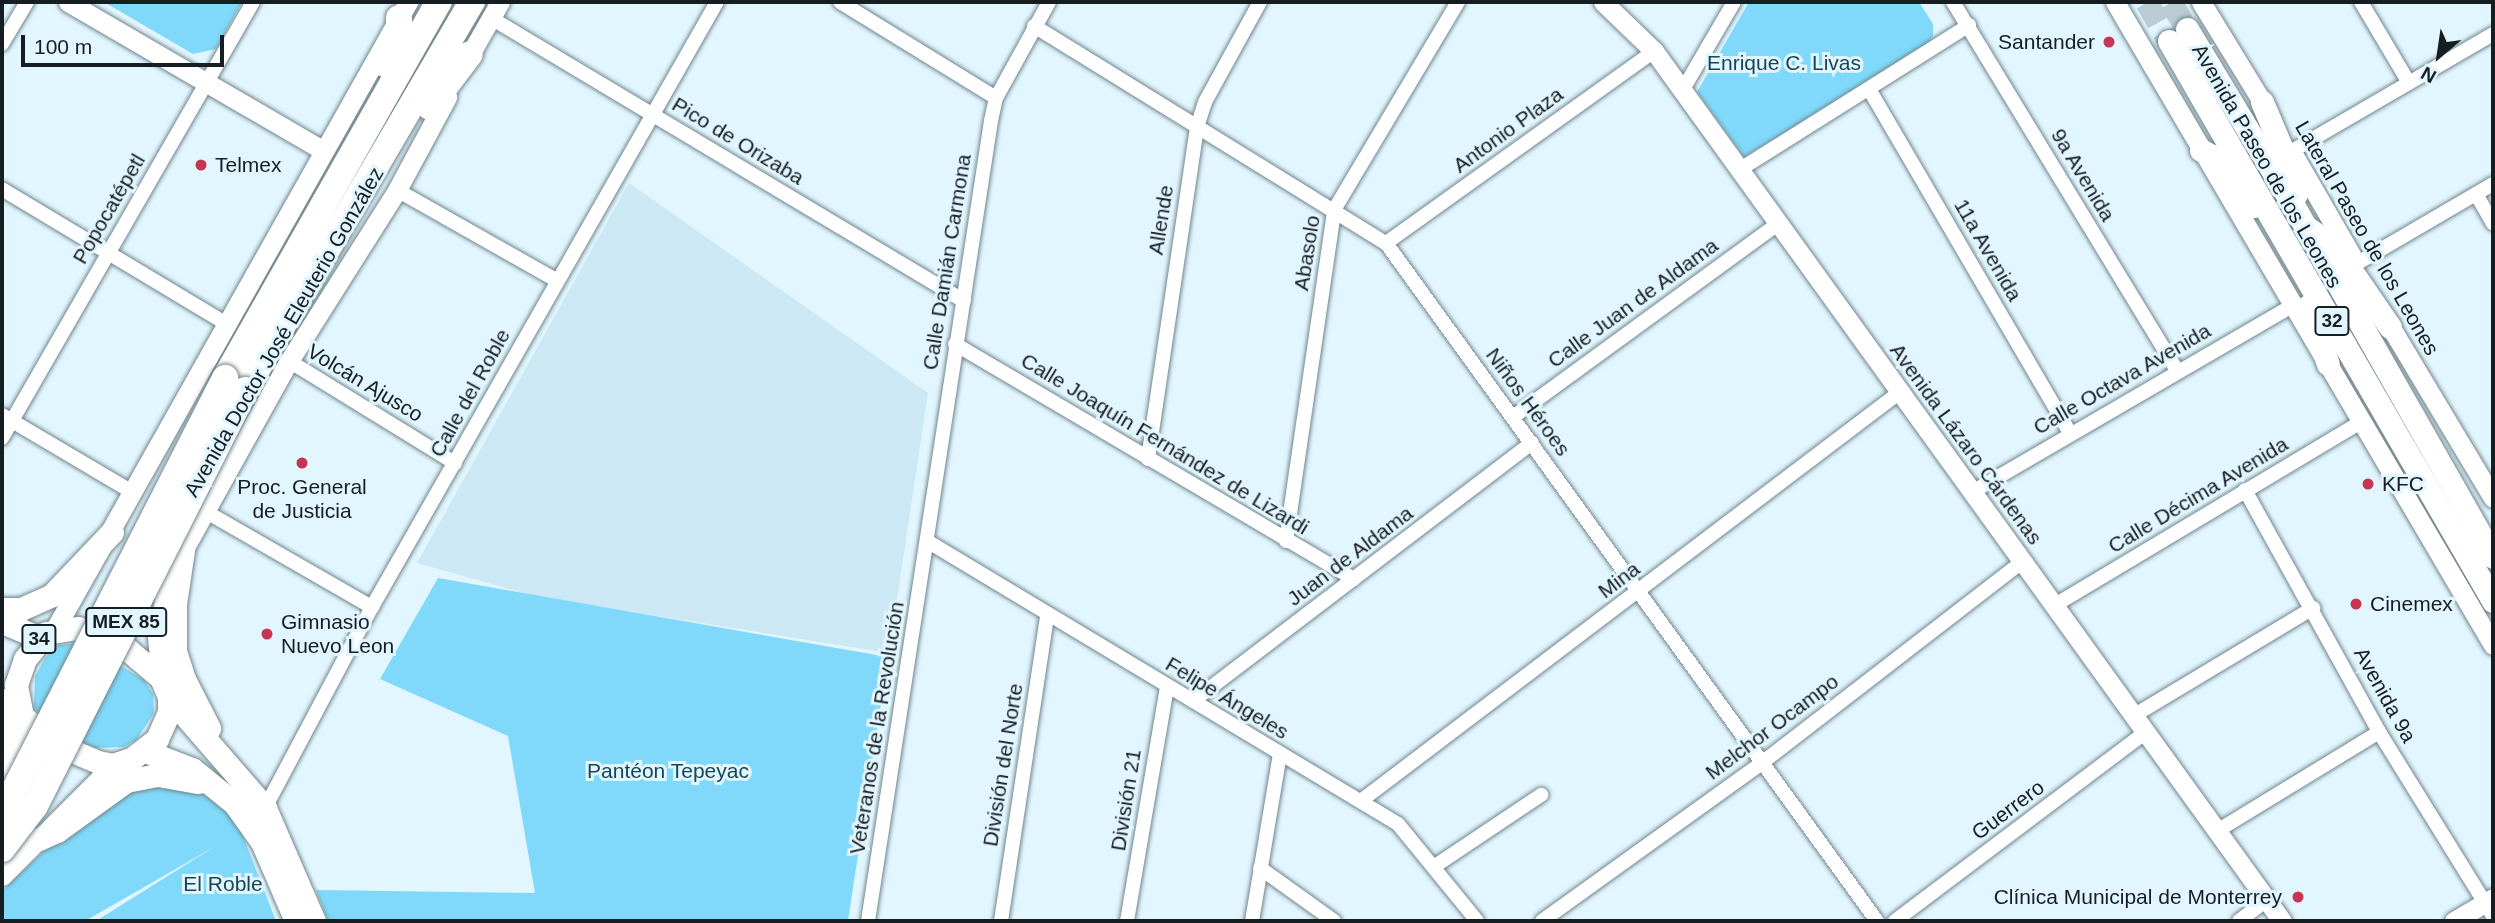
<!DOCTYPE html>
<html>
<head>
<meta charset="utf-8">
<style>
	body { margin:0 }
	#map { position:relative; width:2495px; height:923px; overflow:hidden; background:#e2f6ff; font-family:Helvetica,sans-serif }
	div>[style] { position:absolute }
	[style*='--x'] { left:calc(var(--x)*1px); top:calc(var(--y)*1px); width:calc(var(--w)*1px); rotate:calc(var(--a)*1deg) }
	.built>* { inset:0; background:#cce8f4 }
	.green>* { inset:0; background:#80d9fa }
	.primary-tunnel>* { height:23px; margin-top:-11.5px; transform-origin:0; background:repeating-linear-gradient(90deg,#b9cbd3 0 23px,transparent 0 34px) }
	.roads { filter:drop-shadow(0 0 2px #72858c) drop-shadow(0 0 2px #72858c) }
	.street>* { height:14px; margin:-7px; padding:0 7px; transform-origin:7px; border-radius:7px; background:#fff }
	.secondary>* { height:19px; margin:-9.5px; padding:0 9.5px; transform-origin:9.5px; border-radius:9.5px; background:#fff }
	.primary>* { height:23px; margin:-11.5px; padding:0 11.5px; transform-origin:11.5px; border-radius:11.5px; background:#fff }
	.highway>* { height:26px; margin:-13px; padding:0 13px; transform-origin:13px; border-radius:13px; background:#fff }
	.bridges { filter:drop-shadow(0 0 2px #72858c) drop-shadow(0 0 2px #72858c) }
	.highway-bridge>* { height:26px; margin:-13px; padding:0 13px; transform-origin:13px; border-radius:13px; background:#fff }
	.dots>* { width:19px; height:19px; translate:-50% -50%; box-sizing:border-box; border:4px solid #e2f6ff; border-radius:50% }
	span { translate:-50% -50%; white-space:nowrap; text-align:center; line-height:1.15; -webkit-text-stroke:6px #e2f6ff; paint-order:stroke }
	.shield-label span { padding:2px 5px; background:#e2f6ff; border:2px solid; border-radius:5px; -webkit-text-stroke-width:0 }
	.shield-label { font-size:19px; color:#171e21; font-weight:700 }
	.poi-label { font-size:21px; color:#171e21 }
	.right { translate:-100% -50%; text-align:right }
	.left { translate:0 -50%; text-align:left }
	.park-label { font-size:21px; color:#174657 }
	.street-label { font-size:21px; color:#171e21 }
	.frame { position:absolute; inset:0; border:4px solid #171e21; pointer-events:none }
	.north { position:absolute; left:2404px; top:21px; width:70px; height:70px; -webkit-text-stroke:5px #e2f6ff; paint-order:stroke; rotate:209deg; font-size:19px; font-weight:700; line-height:28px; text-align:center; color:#171e21 }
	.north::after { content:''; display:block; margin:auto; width:24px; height:32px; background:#171e21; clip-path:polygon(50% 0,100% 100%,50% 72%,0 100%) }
	.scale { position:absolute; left:21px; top:35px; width:203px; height:32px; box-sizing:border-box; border:4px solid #171e21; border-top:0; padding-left:9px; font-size:21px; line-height:24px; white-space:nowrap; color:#171e21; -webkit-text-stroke:5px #e2f6ff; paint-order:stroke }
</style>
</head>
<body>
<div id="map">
	<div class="built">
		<div style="clip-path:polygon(629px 183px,928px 393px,889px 653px,538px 597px,417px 563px)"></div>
	</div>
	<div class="green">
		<div style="clip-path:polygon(104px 2px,242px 2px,216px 49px,193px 54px)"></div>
		<div style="clip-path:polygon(1749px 2px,1919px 2px,1933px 24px,1933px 36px,1926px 48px,1744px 157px,1697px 92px)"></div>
		<div style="clip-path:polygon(438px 578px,888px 657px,848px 921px,328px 921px,316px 890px,535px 893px,508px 736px,380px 679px)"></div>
		<div style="clip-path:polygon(73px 644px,97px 651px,144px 680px,153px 694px,154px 713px,137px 739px,124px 747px,95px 748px,78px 743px,34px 708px,35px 677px,45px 658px,58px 645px)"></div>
		<div style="clip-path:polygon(193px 783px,219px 803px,241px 831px,276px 921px,96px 921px,214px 847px,85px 921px,2px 921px,2px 891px,113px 786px)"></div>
	</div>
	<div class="primary-tunnel">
		<div style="--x:2147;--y:2;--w:45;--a:60.6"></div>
		<div style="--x:2171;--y:2;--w:31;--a:59"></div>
	</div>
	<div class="roads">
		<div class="street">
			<div style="--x:840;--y:2;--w:183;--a:31.6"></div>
			<div style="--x:1953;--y:2;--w:431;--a:58.7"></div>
			<div style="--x:2361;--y:2;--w:94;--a:59.3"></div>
			<div style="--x:491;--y:18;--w:551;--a:30.89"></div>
			<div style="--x:1034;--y:26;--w:414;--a:31.7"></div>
			<div style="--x:1386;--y:243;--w:837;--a:54.09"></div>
			<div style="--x:2;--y:44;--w:49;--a:-59.2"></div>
			<div style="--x:1869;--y:89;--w:398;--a:59.7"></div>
			<div style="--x:1682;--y:91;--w:103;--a:-59.7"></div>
			<div style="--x:2292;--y:151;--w:233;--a:-30.2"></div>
			<div style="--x:1739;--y:170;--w:272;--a:-32.2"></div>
			<div style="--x:2;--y:189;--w:260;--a:31"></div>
			<div style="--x:397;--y:190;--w:183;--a:29.5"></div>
			<div style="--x:2476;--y:194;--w:34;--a:60"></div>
			<div style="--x:1386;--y:243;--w:330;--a:-35.6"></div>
			<div style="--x:2356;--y:264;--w:159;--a:-30.3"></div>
			<div style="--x:955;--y:344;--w:463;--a:30.5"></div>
			<div style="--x:289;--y:361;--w:195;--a:31.6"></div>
			<div style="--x:2;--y:415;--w:151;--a:30.6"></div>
			<div style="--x:1513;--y:417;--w:329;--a:-36.1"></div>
			<div style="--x:2;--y:438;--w:503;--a:-60.07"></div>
			<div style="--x:1148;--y:459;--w:336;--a:-81.6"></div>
			<div style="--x:1197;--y:127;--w:26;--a:-72"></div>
			<div style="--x:1205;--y:102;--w:114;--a:-61.2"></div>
			<div style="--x:2245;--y:490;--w:277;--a:61"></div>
			<div style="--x:2379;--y:732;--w:216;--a:58.2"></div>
			<div style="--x:1974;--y:491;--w:369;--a:-30.2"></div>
			<div style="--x:203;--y:510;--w:195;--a:29.9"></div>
			<div style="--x:927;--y:541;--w:549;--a:31"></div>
			<div style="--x:1398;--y:824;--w:125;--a:50.8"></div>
			<div style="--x:1286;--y:541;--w:334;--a:-81.7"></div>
			<div style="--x:1334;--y:210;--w:242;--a:-59.2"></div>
			<div style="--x:2055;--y:605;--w:359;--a:-30.9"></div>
			<div style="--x:1193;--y:701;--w:426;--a:-37.3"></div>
			<div style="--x:2135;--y:715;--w:208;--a:-31"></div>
			<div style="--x:1362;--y:800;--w:675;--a:-37.18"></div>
			<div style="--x:265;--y:808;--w:228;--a:-62"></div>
			<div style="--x:372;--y:607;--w:696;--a:-60.31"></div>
			<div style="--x:2217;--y:831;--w:190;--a:-31.4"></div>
			<div style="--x:1435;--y:866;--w:128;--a:-33.8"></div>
			<div style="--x:1260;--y:868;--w:91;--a:35.6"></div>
			<div style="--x:868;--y:921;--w:809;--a:-81.26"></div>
			<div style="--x:991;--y:121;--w:24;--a:-78"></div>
			<div style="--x:996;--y:98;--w:110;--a:-61.1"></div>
			<div style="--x:1001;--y:921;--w:308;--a:-81.4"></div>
			<div style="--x:1127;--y:921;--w:238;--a:-80.3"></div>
			<div style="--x:1252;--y:921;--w:169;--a:-80.5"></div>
			<div style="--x:1542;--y:921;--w:272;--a:-35.7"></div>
			<div style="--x:1763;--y:762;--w:330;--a:-37.7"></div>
			<div style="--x:1895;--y:921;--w:314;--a:-37"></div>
			<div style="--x:2239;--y:921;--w:35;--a:-37"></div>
		</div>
		<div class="secondary">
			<div style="--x:68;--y:2;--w:294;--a:30.2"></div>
			<div style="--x:1603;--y:2;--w:71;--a:43.9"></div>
			<div style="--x:1654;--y:51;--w:1073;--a:54.18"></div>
			<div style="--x:2115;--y:2;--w:746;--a:59.55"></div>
			<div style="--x:2201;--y:2;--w:130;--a:58.5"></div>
			<div style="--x:464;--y:65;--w:73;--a:-60.3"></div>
			<div style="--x:2293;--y:154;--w:120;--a:60"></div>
			<div style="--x:2384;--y:316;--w:212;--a:59.1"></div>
			<div style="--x:55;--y:629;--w:720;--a:-60.62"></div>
			<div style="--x:161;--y:678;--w:41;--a:-95.6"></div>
			<div style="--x:157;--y:637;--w:60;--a:-79.4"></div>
			<div style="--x:168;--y:578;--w:248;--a:-60.9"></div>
			<div style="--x:289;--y:361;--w:202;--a:-57.7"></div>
			<div style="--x:397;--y:190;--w:106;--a:-61.7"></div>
			<div style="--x:5;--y:773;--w:27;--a:-66"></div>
			<div style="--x:16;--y:748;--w:33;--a:-79"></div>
			<div style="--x:2;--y:876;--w:157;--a:-45"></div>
			<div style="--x:2454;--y:921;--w:45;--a:-30.5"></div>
		</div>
		<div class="primary">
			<div style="--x:2187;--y:29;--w:203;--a:58.9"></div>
			<div style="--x:2292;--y:203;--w:407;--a:60.4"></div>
			<div style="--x:2169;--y:41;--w:647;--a:59.95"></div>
			<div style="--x:2262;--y:102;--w:82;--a:66.9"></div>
			<div style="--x:2294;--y:177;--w:17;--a:83"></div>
			<div style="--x:2201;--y:150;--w:13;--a:29"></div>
			<div style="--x:2212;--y:156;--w:65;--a:50.6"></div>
			<div style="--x:2309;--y:229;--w:32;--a:35"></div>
			<div style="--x:2335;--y:247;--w:97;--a:55.5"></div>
			<div style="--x:2308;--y:306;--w:61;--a:71"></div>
			<div style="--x:183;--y:550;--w:55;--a:98.4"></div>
			<div style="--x:175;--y:604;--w:47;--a:90"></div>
			<div style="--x:175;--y:651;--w:32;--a:72"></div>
			<div style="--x:185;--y:681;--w:53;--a:62.9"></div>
			<div style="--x:2;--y:609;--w:19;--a:0"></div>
			<div style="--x:21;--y:609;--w:34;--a:-24"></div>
			<div style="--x:52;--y:595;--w:87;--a:-46.4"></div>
			<div style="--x:2;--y:622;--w:41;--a:22.8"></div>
			<div style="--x:78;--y:628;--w:55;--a:23.7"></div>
			<div style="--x:128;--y:650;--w:43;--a:40.3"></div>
			<div style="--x:161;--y:678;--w:21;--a:67"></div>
			<div style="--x:169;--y:697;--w:15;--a:90"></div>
			<div style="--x:169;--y:712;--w:30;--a:114"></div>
			<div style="--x:157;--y:739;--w:33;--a:142"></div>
			<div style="--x:131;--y:759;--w:19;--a:162"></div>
			<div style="--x:113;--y:765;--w:15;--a:-169"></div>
			<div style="--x:98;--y:762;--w:46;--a:-156.8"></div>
			<div style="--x:56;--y:744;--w:44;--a:-140.5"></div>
			<div style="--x:22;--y:716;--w:32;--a:-101"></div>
			<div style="--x:16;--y:685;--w:28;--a:-71"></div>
			<div style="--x:25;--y:659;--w:33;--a:-51"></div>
			<div style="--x:46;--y:633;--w:32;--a:-9"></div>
			<div style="--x:169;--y:697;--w:147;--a:49.1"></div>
			<div style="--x:265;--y:808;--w:123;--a:66.6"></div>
			<div style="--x:2;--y:700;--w:73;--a:87.6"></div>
			<div style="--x:145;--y:751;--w:50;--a:21"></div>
			<div style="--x:192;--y:769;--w:55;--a:39.1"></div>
			<div style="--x:235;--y:804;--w:47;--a:54.6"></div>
			<div style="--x:262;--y:842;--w:86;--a:66.7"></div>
			<div style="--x:39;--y:839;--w:20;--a:-24"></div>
			<div style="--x:57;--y:831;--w:85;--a:-35.9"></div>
			<div style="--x:126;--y:781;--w:33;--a:-11"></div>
			<div style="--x:158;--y:775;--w:41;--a:9.9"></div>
		</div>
		<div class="highway">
			<div style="--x:387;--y:65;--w:30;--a:-66"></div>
			<div style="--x:399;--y:38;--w:20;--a:-90"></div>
			<div style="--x:430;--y:107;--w:66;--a:-53"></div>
			<div style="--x:225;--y:378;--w:433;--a:-60.4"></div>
			<div style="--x:245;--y:390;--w:450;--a:-59.7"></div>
		</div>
	</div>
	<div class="bridges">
		<div class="highway-bridge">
			<div style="--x:2;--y:814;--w:490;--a:-62.9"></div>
			<div style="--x:2;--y:849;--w:54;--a:-52.5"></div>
			<div style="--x:35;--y:806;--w:466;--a:-63.2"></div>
		</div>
	</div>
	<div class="dots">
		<div style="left:2109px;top:42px;background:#c63652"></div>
		<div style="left:201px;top:165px;background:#c63652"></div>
		<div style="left:302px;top:463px;background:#c63652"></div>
		<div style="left:2368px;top:484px;background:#c63652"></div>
		<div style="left:2356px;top:604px;background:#c63652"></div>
		<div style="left:267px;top:634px;background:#c63652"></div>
		<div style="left:2298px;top:897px;background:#c63652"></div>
	</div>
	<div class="shield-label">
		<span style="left:2332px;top:321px">32</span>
		<span style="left:126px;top:622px">MEX 85</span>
		<span style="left:39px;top:639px">34</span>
	</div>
	<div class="poi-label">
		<span class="right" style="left:2095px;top:42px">Santander</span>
		<span class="left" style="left:215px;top:165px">Telmex</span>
		<span class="left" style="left:2382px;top:484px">KFC</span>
		<span style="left:302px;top:499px">Proc. General<br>de Justicia</span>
		<span class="left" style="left:2370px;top:604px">Cinemex</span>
		<span class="left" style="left:281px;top:634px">Gimnasio<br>Nuevo Leon</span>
		<span class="right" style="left:2282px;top:897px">Clínica Municipal de Monterrey</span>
	</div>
	<div class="park-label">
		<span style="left:1784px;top:63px">Enrique C. Livas</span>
		<span style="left:668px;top:771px">Pantéon Tepeyac</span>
		<span style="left:223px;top:884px">El Roble</span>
	</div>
	<div class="street-label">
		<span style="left:1508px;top:130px;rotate:-36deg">Antonio Plaza</span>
		<span style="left:738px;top:141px;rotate:31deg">Pico de Orizaba</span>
		<span style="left:2267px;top:166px;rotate:60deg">Avenida Paseo de los Leones</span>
		<span style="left:2083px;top:175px;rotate:59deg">9a Avenida</span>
		<span style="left:109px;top:209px;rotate:-60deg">Popocatépetl</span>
		<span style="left:1161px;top:220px;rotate:-81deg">Allende</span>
		<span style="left:2367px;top:238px;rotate:60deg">Lateral Paseo de los Leones</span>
		<span style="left:1988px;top:250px;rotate:60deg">11a Avenida</span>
		<span style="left:1307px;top:253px;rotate:-81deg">Abasolo</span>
		<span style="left:947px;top:262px;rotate:-81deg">Calle Damián Carmona</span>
		<span style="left:1633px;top:303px;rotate:-36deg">Calle Juan de Aldama</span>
		<span style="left:284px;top:332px;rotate:-60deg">Avenida Doctor José Eleuterio González</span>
		<span style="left:2122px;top:379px;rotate:-30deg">Calle Octava Avenida</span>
		<span style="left:365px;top:383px;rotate:31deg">Volcán Ajusco</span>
		<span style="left:470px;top:393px;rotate:-61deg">Calle del Roble</span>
		<span style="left:1528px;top:402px;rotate:54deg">Niños Héroes</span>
		<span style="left:1165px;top:444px;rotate:31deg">Calle Joaquín Fernández de Lizardi</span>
		<span style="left:1966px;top:444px;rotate:54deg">Avenida Lázaro Cárdenas</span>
		<span style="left:2198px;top:495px;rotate:-31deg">Calle Décima Avenida</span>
		<span style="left:1350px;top:556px;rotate:-37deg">Juan de Aldama</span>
		<span style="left:1619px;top:580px;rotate:-37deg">Mina</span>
		<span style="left:2385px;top:695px;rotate:61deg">Avenida 9a</span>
		<span style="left:1227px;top:698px;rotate:31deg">Felipe Ángeles</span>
		<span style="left:1772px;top:727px;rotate:-37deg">Melchor Ocampo</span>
		<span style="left:877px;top:728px;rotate:-81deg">Veteranos de la Revolución</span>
		<span style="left:1003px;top:765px;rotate:-81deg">División del Norte</span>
		<span style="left:1126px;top:800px;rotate:-81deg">División 21</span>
		<span style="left:2008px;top:810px;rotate:-37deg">Guerrero</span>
	</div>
	<div class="frame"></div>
	<div class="north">N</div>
	<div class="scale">100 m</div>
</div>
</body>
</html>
